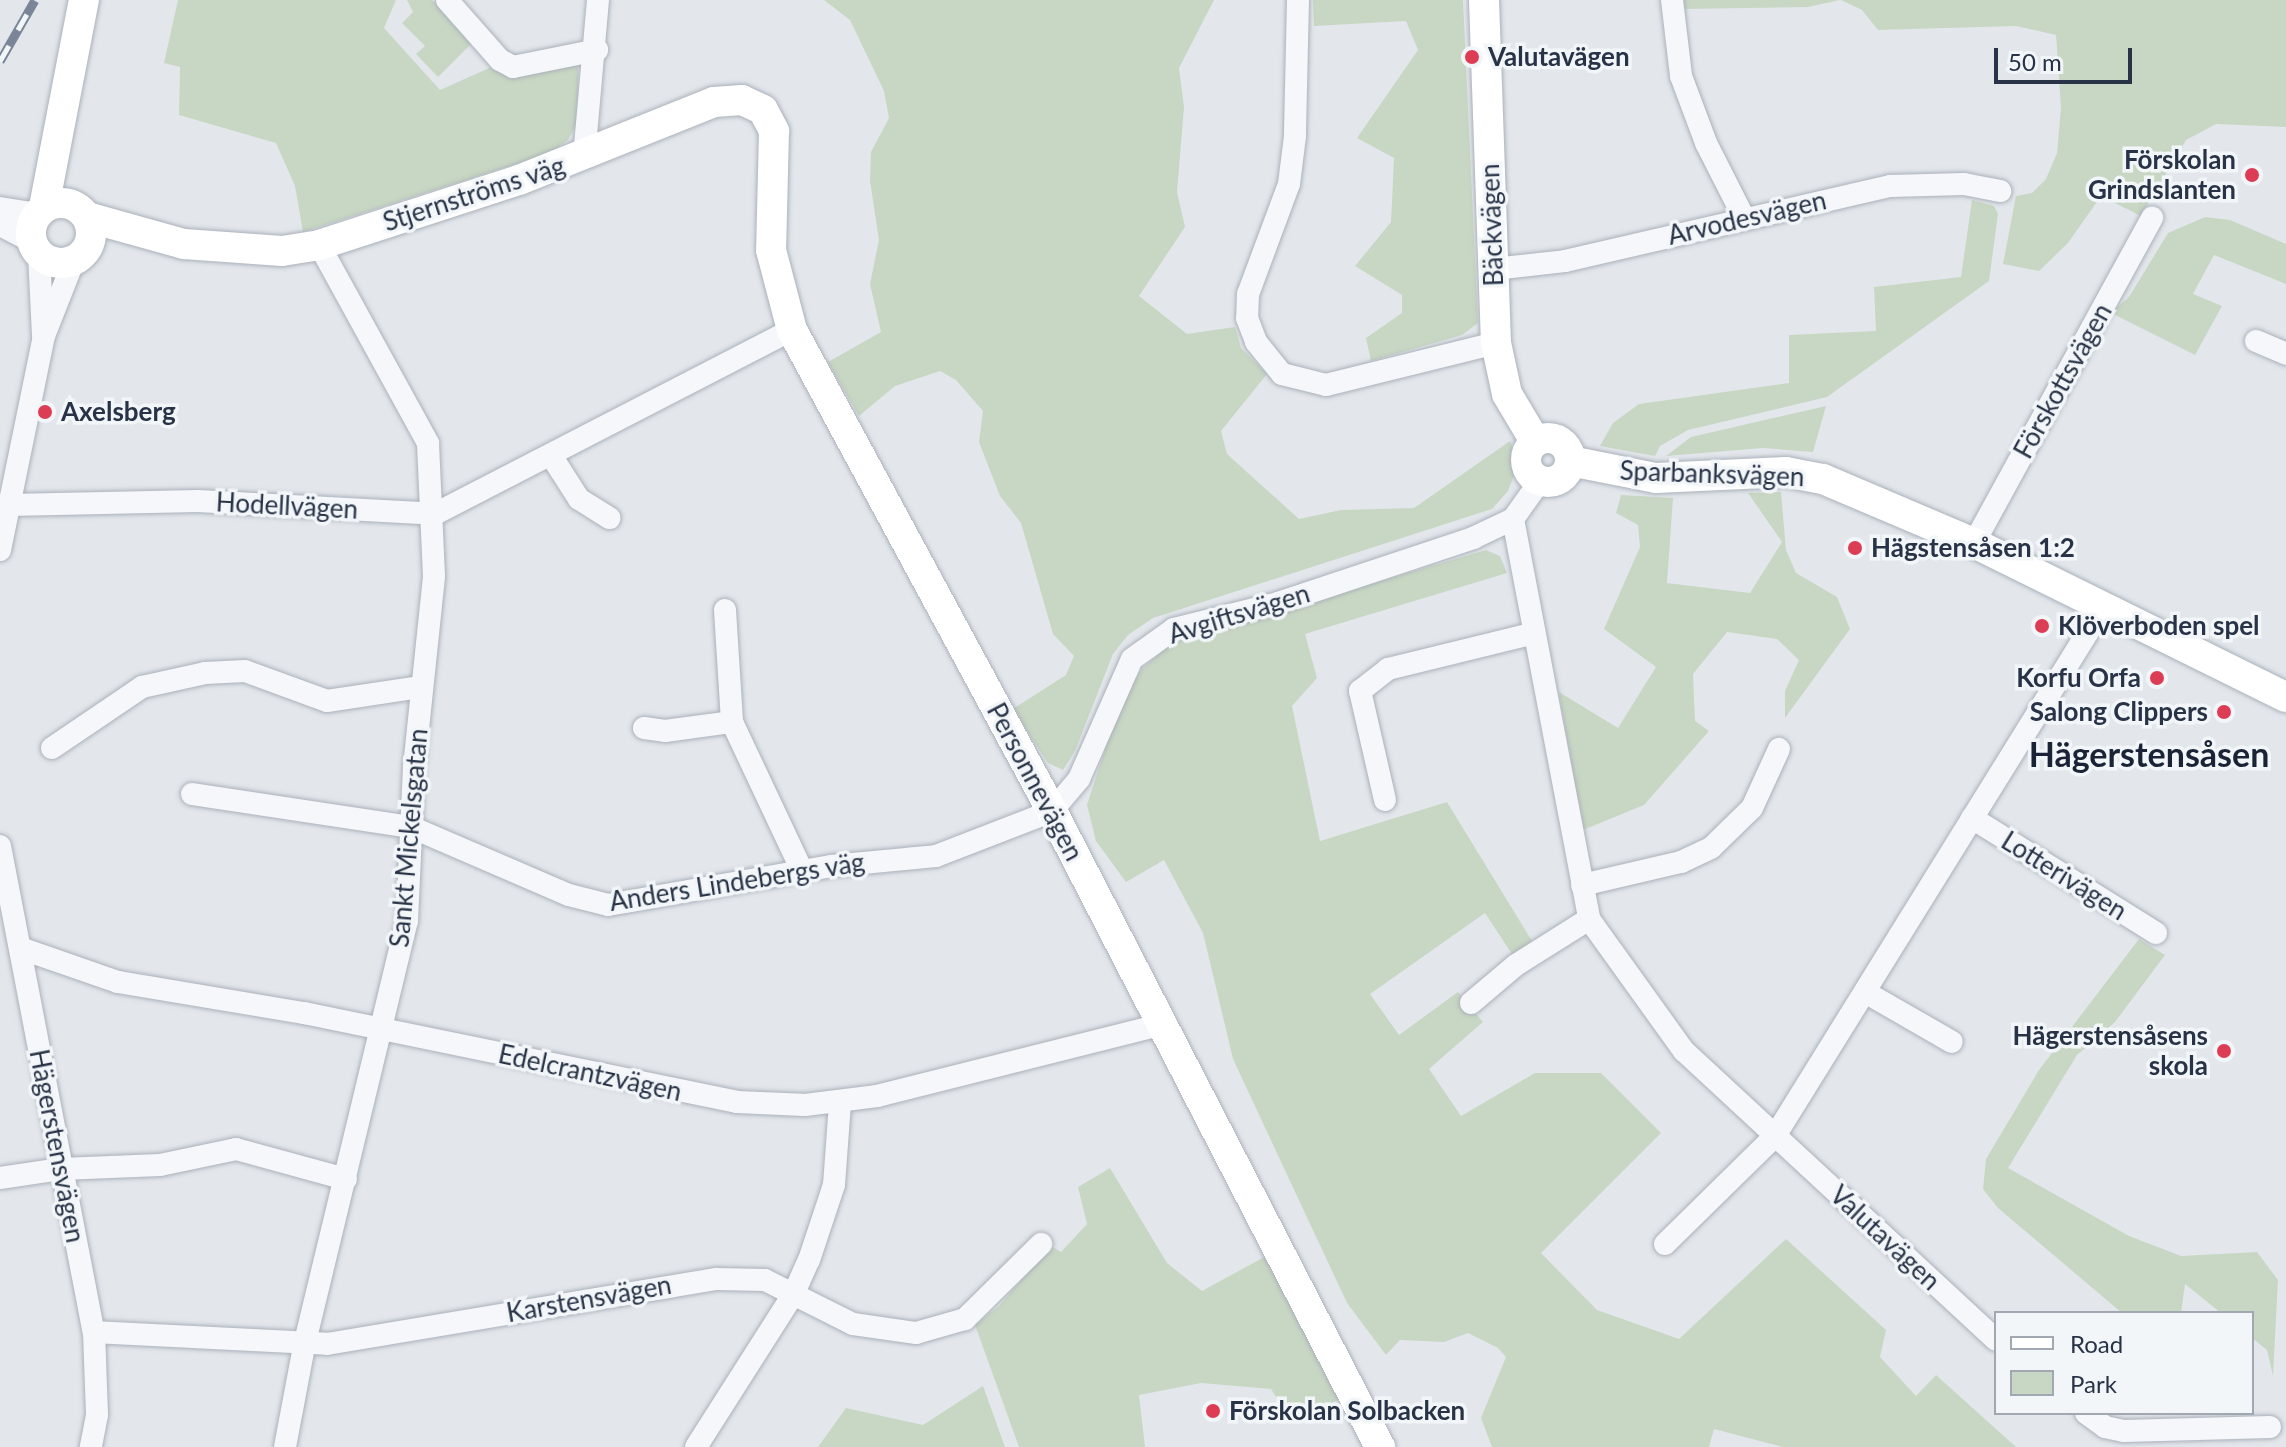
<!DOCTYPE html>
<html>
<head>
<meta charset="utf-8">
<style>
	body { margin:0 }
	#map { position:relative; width:2286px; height:1447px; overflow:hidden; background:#e3e7ec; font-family:Lato,sans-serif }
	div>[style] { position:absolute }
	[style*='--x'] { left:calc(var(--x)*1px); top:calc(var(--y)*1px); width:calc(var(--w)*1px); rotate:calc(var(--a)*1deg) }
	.green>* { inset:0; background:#c8d7c3 }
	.roads { filter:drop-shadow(0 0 2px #abb1ba) drop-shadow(0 0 2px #abb1ba) }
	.street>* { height:22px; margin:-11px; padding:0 11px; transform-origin:11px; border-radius:11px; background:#f6f7fa }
	.secondary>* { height:30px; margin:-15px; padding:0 15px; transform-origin:15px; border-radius:15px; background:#fff }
	.secondary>.ring { margin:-15px; padding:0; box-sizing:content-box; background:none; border:30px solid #fff; border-radius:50% }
	.rail>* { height:9px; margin-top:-4.5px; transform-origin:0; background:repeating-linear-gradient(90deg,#f3f6f9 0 18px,#7a8598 0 36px); box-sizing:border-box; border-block:2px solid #7a8598 }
	.dots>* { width:22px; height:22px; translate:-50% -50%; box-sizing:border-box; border:4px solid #f3f6f9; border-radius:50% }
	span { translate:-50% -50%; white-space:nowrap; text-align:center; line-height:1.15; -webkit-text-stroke:7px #f3f6f9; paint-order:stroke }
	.poi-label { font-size:26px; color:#283347; font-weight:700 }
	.left { translate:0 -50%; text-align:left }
	.right { translate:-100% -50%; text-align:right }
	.street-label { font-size:26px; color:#283347 }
	.district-label { font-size:34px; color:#1b2437; font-weight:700 }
	.legend { position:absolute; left:1994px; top:1311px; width:260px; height:104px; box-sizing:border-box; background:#f3f6f9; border:2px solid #a2a8b2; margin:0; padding:10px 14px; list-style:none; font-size:24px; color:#283347 }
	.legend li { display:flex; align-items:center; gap:16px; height:40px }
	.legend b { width:40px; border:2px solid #a2a8b2 }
	.scale { position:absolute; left:1994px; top:48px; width:138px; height:36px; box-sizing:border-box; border:4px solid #283347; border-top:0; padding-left:10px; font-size:24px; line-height:28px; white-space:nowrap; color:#283347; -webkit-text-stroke:6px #f3f6f9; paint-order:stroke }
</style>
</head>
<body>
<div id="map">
	<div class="green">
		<div style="clip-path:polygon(178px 0,396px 0,384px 28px,440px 90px,496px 65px,578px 61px,578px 122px,568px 140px,550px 153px,303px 232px,295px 186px,276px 143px,179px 115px,180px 67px,164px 63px)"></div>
		<div style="clip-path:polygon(407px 0,432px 0,473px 42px,438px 77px,416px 54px,425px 46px,402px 23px,413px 12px)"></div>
		<div style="clip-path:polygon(824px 0,1214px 0,1179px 68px,1184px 107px,1177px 192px,1185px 227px,1139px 296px,1187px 334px,1235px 327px,1241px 348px,1267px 374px,1221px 431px,1227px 454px,1299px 519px,1341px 510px,1414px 508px,1510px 441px,1519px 462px,1508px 491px,1492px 509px,1153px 618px,1128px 635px,1113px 654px,1075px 751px,1063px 770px,1048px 763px,1013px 709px,1066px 675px,1074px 656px,1053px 634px,1021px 523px,1000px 496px,979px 442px,983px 411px,956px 380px,940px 371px,895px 386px,859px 416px,828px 362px,881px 332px,870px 284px,879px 240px,870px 181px,871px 152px,889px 118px,884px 91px,850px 20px)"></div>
		<div style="clip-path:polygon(1313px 0,1463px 0,1478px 323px,1462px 335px,1371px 361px,1366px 338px,1402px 313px,1402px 295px,1355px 266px,1391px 222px,1394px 158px,1357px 138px,1418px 50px,1406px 21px,1314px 26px)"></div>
		<div style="clip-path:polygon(1683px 0,1840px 0,1808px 7px,1683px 9px)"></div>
		<div style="clip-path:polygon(1841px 0,2286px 0,2286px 127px,2216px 124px,2186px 140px,2141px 216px,2101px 196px,2068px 243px,2039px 271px,2003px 264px,2016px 196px,2032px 193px,2046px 179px,2057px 153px,2061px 108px,2056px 35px,2016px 26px,1878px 30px,1862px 10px)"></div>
		<div style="clip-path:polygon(1972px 200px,1994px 206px,1998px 214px,1989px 281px,1827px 397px,1688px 430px,1660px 446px,1655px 456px,1600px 446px,1613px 423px,1639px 404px,1789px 383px,1789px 335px,1876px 331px,1874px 287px,1961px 277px)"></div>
		<div style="clip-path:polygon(2205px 217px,2230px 220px,2286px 244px,2286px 284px,2214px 255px,2193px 294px,2222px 306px,2195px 355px,2111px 313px,2129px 297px,2168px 233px)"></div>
		<div style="clip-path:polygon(1826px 406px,1813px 452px,1763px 448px,1666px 456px,1691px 437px)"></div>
		<div style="clip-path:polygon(1781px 492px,1786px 550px,1796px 573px,1837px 597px,1850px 629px,1785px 718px,1785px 691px,1799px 660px,1777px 639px,1727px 632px,1693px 674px,1695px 721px,1709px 731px,1644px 805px,1583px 830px,1559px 692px,1618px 728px,1656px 667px,1604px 629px,1640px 547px,1638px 525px,1616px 513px,1621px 495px,1673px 498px,1667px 583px,1750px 593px,1782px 542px,1748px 493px)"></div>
		<div style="clip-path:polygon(1486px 550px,1500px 556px,1507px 573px,1305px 634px,1317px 678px,1292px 706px,1320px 841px,1447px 802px,1532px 941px,1512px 954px,1485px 913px,1370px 994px,1399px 1035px,1458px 992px,1483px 1022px,1429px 1069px,1461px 1116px,1535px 1073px,1601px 1073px,1661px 1133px,1541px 1253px,1597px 1310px,1679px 1339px,1786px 1239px,1886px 1330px,1880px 1357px,1916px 1396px,1936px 1375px,2016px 1447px,1783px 1447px,1714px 1429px,1709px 1447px,1492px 1447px,1481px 1418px,1506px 1357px,1498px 1348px,1468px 1333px,1444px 1342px,1400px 1340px,1386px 1355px,1347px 1303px,1233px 1059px,1203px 933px,1164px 860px,1126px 882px,1096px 841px,1087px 805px,1120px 704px,1142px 669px,1173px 642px)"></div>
		<div style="clip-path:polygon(2139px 939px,2165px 955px,2115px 1022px,2077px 1055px,2008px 1168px,2129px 1236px,2181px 1256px,2257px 1252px,2278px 1280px,2273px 1376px,2267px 1350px,2252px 1338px,2252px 1313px,2221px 1313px,2185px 1284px,2181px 1313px,2122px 1313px,1998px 1208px,1983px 1189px,1986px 1159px,2039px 1070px)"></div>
		<div style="clip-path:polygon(1110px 1168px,1167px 1263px,1202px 1291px,1266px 1256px,1340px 1399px,1292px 1423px,1271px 1389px,1201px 1383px,1139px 1395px,1145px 1447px,1019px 1447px,975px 1325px,999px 1306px,1051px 1246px,1061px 1252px,1087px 1224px,1078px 1187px)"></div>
		<div style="clip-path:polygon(983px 1386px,1005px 1447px,818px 1447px,846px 1408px,923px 1425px)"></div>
	</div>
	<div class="roads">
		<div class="street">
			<div style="--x:447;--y:0;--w:80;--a:48.5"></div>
			<div style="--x:500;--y:60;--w:15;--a:28"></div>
			<div style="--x:513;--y:67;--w:86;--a:-11.4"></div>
			<div style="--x:1298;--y:0;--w:136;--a:91.3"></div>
			<div style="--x:1295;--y:136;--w:48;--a:97.1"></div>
			<div style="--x:1289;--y:184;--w:117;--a:110.4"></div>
			<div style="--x:1248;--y:294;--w:24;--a:92"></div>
			<div style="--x:1247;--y:318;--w:26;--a:69"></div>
			<div style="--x:1256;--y:342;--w:41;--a:50.9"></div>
			<div style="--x:1282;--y:374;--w:45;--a:14"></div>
			<div style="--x:1326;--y:385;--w:175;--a:-13.9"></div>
			<div style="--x:1672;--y:0;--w:77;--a:83.2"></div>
			<div style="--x:1681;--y:76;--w:72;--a:69.5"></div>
			<div style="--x:1706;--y:143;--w:82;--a:63.1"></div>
			<div style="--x:584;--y:157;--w:158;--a:-84.9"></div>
			<div style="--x:0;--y:208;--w:37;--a:9"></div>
			<div style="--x:0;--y:225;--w:36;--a:27"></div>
			<div style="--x:39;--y:254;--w:81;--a:87.2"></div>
			<div style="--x:1494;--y:269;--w:71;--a:-6.4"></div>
			<div style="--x:1565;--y:261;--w:334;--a:-13"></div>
			<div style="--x:1890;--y:186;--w:74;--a:-1.5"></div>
			<div style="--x:1964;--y:184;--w:37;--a:11"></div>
			<div style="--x:2256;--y:341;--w:33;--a:23"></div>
			<div style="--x:552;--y:457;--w:50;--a:57.3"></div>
			<div style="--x:579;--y:499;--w:36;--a:32"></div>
			<div style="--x:1540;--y:481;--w:47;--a:125.4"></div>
			<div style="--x:1513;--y:519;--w:407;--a:79.2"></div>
			<div style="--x:1589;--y:919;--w:163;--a:54.3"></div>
			<div style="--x:1684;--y:1051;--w:425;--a:42.8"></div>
			<div style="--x:9;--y:505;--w:189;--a:-1.2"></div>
			<div style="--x:198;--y:501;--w:237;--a:3.1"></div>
			<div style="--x:435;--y:514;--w:402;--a:-27.3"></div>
			<div style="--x:1974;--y:543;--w:371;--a:-61.3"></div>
			<div style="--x:0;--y:550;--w:218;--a:-78.4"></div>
			<div style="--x:44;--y:336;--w:82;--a:-68.5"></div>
			<div style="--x:725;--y:610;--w:112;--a:86.4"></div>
			<div style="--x:732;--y:722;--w:165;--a:64.8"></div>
			<div style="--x:644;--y:728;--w:21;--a:8"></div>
			<div style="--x:665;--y:731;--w:68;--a:-7.7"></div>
			<div style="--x:52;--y:748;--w:109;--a:-34.1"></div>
			<div style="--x:142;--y:687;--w:65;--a:-12.5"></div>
			<div style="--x:205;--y:673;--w:40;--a:-2.9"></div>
			<div style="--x:245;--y:671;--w:87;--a:20.1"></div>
			<div style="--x:327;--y:701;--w:95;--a:-8.5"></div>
			<div style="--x:192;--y:794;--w:221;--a:8.6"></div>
			<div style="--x:411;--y:827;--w:172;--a:23.3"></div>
			<div style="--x:569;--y:895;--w:40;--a:14.4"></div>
			<div style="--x:608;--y:905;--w:226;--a:-9.9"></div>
			<div style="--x:831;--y:866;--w:105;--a:-5.4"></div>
			<div style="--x:936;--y:856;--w:124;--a:-21.2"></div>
			<div style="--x:1052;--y:811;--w:42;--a:-49.8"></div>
			<div style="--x:1079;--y:779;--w:131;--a:-66.2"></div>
			<div style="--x:1132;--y:659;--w:52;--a:-35.5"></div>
			<div style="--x:1174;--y:629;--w:107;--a:-14"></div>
			<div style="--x:1278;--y:603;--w:206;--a:-18.4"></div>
			<div style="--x:1473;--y:538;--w:44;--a:-25.4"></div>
			<div style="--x:1385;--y:800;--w:112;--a:-102.9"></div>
			<div style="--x:1360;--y:691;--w:36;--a:-38"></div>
			<div style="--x:1388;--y:669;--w:147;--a:-13.8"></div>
			<div style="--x:1972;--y:818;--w:217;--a:32"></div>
			<div style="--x:0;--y:846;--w:495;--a:79.1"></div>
			<div style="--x:94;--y:1332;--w:83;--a:87.9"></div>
			<div style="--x:97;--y:1415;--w:33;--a:101"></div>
			<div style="--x:1582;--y:885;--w:102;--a:-13.1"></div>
			<div style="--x:1681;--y:862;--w:33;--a:-25"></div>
			<div style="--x:1711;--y:848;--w:57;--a:-44.3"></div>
			<div style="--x:1752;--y:808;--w:65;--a:-65.4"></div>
			<div style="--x:20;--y:948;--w:104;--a:19.1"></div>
			<div style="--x:118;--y:982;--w:189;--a:9.5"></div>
			<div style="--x:304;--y:1013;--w:442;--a:11.6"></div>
			<div style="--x:737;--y:1102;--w:68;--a:2.5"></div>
			<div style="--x:805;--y:1105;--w:73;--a:-7.1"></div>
			<div style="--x:877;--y:1096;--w:295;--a:-14.1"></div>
			<div style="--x:1865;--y:992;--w:100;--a:29.9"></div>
			<div style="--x:1471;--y:1003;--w:59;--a:-40.2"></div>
			<div style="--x:1516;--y:965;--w:86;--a:-32.2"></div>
			<div style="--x:0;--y:1178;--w:62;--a:-8.4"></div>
			<div style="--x:61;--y:1169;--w:99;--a:-2.3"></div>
			<div style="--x:160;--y:1165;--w:78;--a:-11.9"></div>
			<div style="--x:236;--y:1149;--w:114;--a:15.3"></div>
			<div style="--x:1665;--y:1244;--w:154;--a:-44.5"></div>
			<div style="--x:1775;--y:1136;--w:624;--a:-58.17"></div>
			<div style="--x:94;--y:1332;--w:233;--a:2.9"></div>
			<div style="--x:327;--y:1344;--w:395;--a:-9.5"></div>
			<div style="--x:717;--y:1279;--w:48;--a:1.2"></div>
			<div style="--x:765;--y:1280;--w:98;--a:26.6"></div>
			<div style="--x:853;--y:1324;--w:64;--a:8.1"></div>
			<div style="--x:916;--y:1333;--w:51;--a:-15.9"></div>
			<div style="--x:965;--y:1319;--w:107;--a:-44.6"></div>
			<div style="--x:2086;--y:1413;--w:24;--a:36"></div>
			<div style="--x:2105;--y:1427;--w:19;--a:12"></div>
			<div style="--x:2124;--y:1431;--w:146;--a:-1.6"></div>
			<div style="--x:285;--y:1447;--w:103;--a:-79.3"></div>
			<div style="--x:304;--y:1346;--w:437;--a:-76.4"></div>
			<div style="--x:407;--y:921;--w:154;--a:-87.4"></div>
			<div style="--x:414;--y:767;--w:192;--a:-84"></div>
			<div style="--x:434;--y:576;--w:133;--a:-92.6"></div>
			<div style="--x:428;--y:443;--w:226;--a:-118.8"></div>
			<div style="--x:696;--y:1447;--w:183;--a:-57.5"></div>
			<div style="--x:794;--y:1293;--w:36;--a:-66"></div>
			<div style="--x:809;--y:1260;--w:79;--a:-71.6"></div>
			<div style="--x:834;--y:1185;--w:82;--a:-85.8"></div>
		</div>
		<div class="secondary">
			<div style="--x:1484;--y:0;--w:343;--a:88"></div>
			<div style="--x:1496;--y:343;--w:52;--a:77.8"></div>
			<div style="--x:1507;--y:394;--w:55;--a:59.2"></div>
			<div class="ring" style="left:31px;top:203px;width:30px;height:30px"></div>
			<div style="--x:44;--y:207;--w:211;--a:-79.1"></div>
			<div style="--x:87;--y:217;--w:101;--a:15.6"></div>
			<div style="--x:184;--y:244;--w:98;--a:4.1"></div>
			<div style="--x:282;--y:251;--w:37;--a:-9"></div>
			<div style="--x:319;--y:245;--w:210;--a:-18"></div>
			<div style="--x:519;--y:180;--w:210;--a:-21.8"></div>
			<div style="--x:714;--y:102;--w:28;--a:-4"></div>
			<div style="--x:742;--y:100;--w:23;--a:25"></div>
			<div style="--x:763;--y:110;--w:24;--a:62"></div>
			<div style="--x:774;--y:131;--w:119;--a:91.4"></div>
			<div style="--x:771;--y:250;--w:83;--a:75.3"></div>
			<div style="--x:792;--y:330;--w:547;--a:61.61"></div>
			<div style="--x:1052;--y:811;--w:716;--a:62.72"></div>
			<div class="ring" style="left:1526px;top:438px;width:14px;height:14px"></div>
			<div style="--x:1570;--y:461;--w:88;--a:11.2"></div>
			<div style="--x:1656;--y:478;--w:130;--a:-2.6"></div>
			<div style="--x:1786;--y:472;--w:38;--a:11"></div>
			<div style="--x:1823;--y:479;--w:164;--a:23"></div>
			<div style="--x:1974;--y:543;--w:348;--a:26.3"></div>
		</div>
	</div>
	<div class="rail">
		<div style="--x:0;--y:61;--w:70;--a:-60.2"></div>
	</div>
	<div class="dots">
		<div style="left:1472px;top:57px;background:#dc3d55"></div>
		<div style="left:2252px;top:175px;background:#dc3d55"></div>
		<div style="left:45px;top:412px;background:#dc3d55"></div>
		<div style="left:1855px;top:548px;background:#dc3d55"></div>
		<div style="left:2042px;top:626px;background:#dc3d55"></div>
		<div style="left:2157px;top:678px;background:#dc3d55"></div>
		<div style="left:2224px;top:712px;background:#dc3d55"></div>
		<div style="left:2224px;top:1051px;background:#dc3d55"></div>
		<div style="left:1213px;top:1411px;background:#dc3d55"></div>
	</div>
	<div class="poi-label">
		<span class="left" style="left:1488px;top:57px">Valutavägen</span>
		<span class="right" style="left:2236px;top:175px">Förskolan<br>Grindslanten</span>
		<span class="left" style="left:61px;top:412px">Axelsberg</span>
		<span class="left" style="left:1871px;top:548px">Hägstensåsen 1:2</span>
		<span class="left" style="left:2058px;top:626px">Klöverboden spel</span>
		<span class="right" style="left:2141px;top:678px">Korfu Orfa</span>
		<span class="right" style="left:2208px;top:712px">Salong Clippers</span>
		<span class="right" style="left:2208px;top:1051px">Hägerstensåsens<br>skola</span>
		<span class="left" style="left:1229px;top:1411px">Förskolan Solbacken</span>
	</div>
	<div class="street-label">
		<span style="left:474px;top:194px;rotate:-18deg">Stjernströms väg</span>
		<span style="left:1747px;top:218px;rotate:-13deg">Arvodesvägen</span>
		<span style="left:1492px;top:225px;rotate:-92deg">Bäckvägen</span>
		<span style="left:2063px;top:381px;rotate:-61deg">Förskottsvägen</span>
		<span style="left:1712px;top:474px;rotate:2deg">Sparbanksvägen</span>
		<span style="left:287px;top:506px;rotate:3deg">Hodellvägen</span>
		<span style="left:1239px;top:614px;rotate:-17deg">Avgiftsvägen</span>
		<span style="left:1035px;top:782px;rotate:62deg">Personnevägen</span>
		<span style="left:409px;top:838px;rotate:-85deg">Sankt Mickelsgatan</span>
		<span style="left:2064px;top:876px;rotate:32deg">Lotterivägen</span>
		<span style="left:737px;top:882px;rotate:-9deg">Anders Lindebergs väg</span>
		<span style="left:590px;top:1073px;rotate:12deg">Edelcrantzvägen</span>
		<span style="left:57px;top:1146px;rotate:79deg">Hägerstensvägen</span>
		<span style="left:1885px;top:1238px;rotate:43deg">Valutavägen</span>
		<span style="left:589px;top:1299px;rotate:-10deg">Karstensvägen</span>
	</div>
	<div class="district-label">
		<span style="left:2149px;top:754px">Hägerstensåsen</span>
	</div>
	<ul class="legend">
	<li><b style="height:10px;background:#fff"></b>Road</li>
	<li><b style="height:22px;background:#c8d7c3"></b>Park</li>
	</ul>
	<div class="scale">50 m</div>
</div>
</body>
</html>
